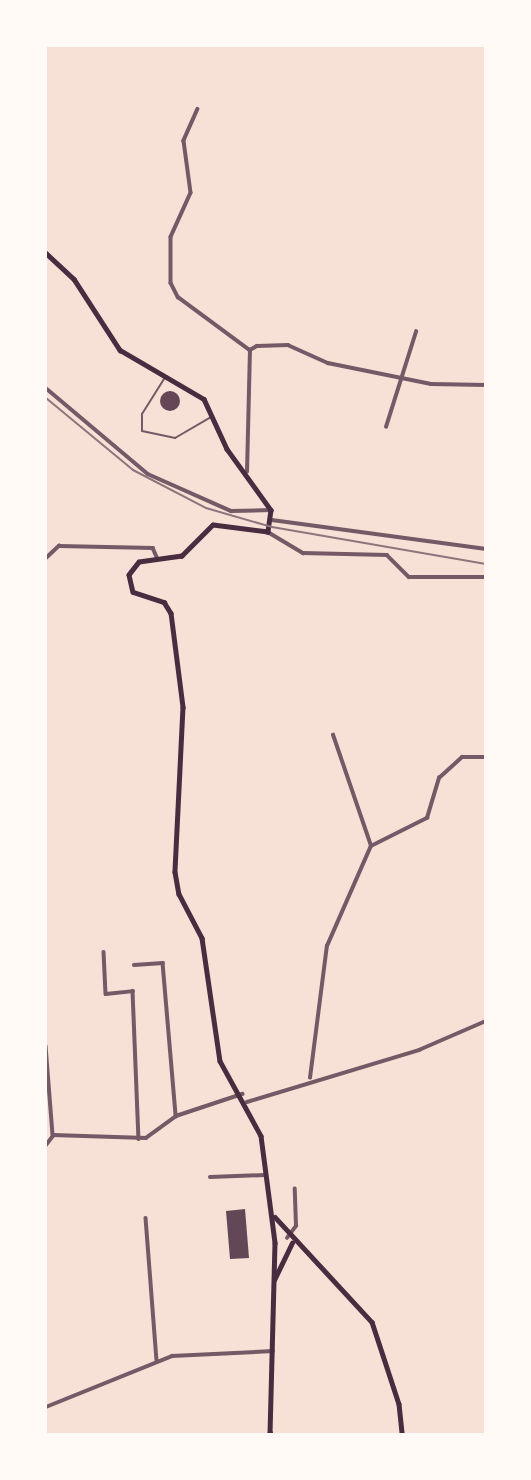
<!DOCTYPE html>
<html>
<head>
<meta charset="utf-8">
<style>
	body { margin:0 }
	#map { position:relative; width:531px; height:1480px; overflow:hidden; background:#f7e1d7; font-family:"Public Sans",sans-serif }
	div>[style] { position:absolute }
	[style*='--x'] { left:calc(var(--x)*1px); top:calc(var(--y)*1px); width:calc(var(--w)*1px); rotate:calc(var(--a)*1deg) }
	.building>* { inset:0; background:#644757 }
	.round { border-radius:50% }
	.service>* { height:2px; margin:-1px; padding:0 1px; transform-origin:1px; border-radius:1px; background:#755966 }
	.minor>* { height:3.5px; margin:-1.75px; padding:0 1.75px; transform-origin:1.75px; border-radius:1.75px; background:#755966 }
	.secondary>* { height:4.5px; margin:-2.25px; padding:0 2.25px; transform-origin:2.25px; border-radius:2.25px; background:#4a2c40 }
	.primary>* { height:5px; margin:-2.5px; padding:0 2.5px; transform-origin:2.5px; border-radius:2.5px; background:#4a2c40 }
	.rail>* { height:2px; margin:-1px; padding:0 1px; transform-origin:1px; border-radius:1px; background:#8f747c }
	span { translate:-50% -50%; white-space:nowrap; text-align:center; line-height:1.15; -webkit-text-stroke:6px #fffaf5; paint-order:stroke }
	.frame { position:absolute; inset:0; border:47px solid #fffaf5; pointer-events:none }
</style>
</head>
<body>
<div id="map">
	<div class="building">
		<div class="round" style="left:160px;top:391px;width:20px;height:20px"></div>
		<div style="clip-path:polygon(245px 1209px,249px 1258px,230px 1259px,226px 1211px)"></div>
	</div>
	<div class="service">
		<div style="--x:164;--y:379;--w:41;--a:122.2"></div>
		<div style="--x:142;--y:414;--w:17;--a:90"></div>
		<div style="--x:142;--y:431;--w:34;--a:12"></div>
		<div style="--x:175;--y:438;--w:42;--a:-30.3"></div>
	</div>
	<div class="minor">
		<div style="--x:198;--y:109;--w:35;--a:114"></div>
		<div style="--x:184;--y:141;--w:52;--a:82.3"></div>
		<div style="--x:191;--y:193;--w:48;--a:114.4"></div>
		<div style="--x:171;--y:237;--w:46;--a:90"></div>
		<div style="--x:171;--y:283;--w:16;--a:63"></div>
		<div style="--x:178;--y:297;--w:89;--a:36.4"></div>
		<div style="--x:46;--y:388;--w:133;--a:40.1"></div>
		<div style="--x:148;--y:474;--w:91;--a:24"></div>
		<div style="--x:231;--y:511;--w:40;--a:-1.4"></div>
		<div style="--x:386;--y:427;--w:100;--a:-72.5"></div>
		<div style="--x:247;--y:472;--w:122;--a:-88.6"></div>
		<div style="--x:250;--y:350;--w:8;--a:-30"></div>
		<div style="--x:257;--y:346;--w:31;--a:-2"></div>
		<div style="--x:288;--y:345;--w:44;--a:24.2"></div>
		<div style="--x:328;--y:363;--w:105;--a:11.5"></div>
		<div style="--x:431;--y:384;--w:55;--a:1"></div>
		<div style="--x:272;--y:520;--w:216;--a:7.7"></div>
		<div style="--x:268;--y:532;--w:41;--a:31"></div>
		<div style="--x:303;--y:553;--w:84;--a:1.4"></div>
		<div style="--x:387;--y:555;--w:31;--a:45"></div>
		<div style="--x:409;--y:577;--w:77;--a:0"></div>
		<div style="--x:46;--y:558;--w:18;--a:-43"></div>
		<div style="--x:59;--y:546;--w:94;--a:1.2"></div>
		<div style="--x:153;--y:548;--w:12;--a:66"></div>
		<div style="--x:371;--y:846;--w:63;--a:-26.6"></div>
		<div style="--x:427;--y:818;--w:42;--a:-73.3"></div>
		<div style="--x:439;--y:778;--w:31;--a:-42"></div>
		<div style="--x:462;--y:757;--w:24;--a:0"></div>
		<div style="--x:104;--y:952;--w:42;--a:87.3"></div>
		<div style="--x:106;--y:994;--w:27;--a:-6"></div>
		<div style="--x:133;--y:991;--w:148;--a:87.7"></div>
		<div style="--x:134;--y:965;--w:29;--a:-4"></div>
		<div style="--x:163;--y:963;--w:154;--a:85.1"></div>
		<div style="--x:46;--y:1046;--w:89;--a:85.5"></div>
		<div style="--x:310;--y:1078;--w:133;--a:-82.7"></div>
		<div style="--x:327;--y:946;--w:109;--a:-66.3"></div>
		<div style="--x:371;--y:846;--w:117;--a:-108.9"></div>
		<div style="--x:247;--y:1102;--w:180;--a:-16.8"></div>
		<div style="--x:419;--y:1050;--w:73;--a:-23.4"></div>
		<div style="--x:53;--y:1135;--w:93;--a:1.8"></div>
		<div style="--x:146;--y:1138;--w:37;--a:-36"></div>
		<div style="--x:176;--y:1116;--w:70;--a:-18.4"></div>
		<div style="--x:46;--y:1145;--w:11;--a:-52"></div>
		<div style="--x:210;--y:1177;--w:55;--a:-2.1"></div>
		<div style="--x:146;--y:1218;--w:142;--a:85.6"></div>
		<div style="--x:287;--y:1238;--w:15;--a:-53"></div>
		<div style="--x:296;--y:1226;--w:37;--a:-92"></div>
		<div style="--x:46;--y:1407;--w:136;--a:-22"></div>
		<div style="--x:172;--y:1356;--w:101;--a:-2.8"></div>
	</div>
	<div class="secondary">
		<div style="--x:46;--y:253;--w:38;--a:43"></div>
		<div style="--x:74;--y:279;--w:85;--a:57.1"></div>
		<div style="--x:120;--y:350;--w:97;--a:30.3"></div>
		<div style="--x:204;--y:399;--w:55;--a:65.3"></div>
		<div style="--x:227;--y:449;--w:75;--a:54.2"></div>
		<div style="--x:271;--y:510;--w:22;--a:98"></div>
		<div style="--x:268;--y:532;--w:55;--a:-172.7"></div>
		<div style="--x:213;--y:525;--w:44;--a:135"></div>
		<div style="--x:182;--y:556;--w:43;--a:172.1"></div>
		<div style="--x:139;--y:562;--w:16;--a:128"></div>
		<div style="--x:129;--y:575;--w:17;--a:77"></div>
		<div style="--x:133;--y:592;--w:33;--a:18"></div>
		<div style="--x:164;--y:602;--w:13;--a:58"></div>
		<div style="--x:171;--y:613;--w:95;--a:82.7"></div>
		<div style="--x:183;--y:707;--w:165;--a:92.8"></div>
		<div style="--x:175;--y:872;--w:22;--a:80"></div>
		<div style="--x:179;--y:894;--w:50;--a:62.4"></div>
		<div style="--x:202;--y:938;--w:124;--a:81.7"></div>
		<div style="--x:220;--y:1061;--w:85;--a:61.3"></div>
		<div style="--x:261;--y:1136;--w:108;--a:82.5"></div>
		<div style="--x:275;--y:1243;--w:189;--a:91.5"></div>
		<div style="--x:275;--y:1217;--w:143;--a:47.3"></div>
		<div style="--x:372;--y:1322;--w:86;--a:71.8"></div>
		<div style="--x:399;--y:1404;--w:30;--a:84"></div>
		<div style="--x:274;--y:1280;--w:41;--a:-64.1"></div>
	</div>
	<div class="primary">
		<div style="--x:269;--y:1434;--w:2;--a:-63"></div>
	</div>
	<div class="rail">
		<div style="--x:46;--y:398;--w:113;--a:39.6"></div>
		<div style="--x:133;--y:470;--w:82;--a:27.5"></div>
		<div style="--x:206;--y:508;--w:69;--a:16.1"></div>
		<div style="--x:272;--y:527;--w:217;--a:9.8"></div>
	</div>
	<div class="frame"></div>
</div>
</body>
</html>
